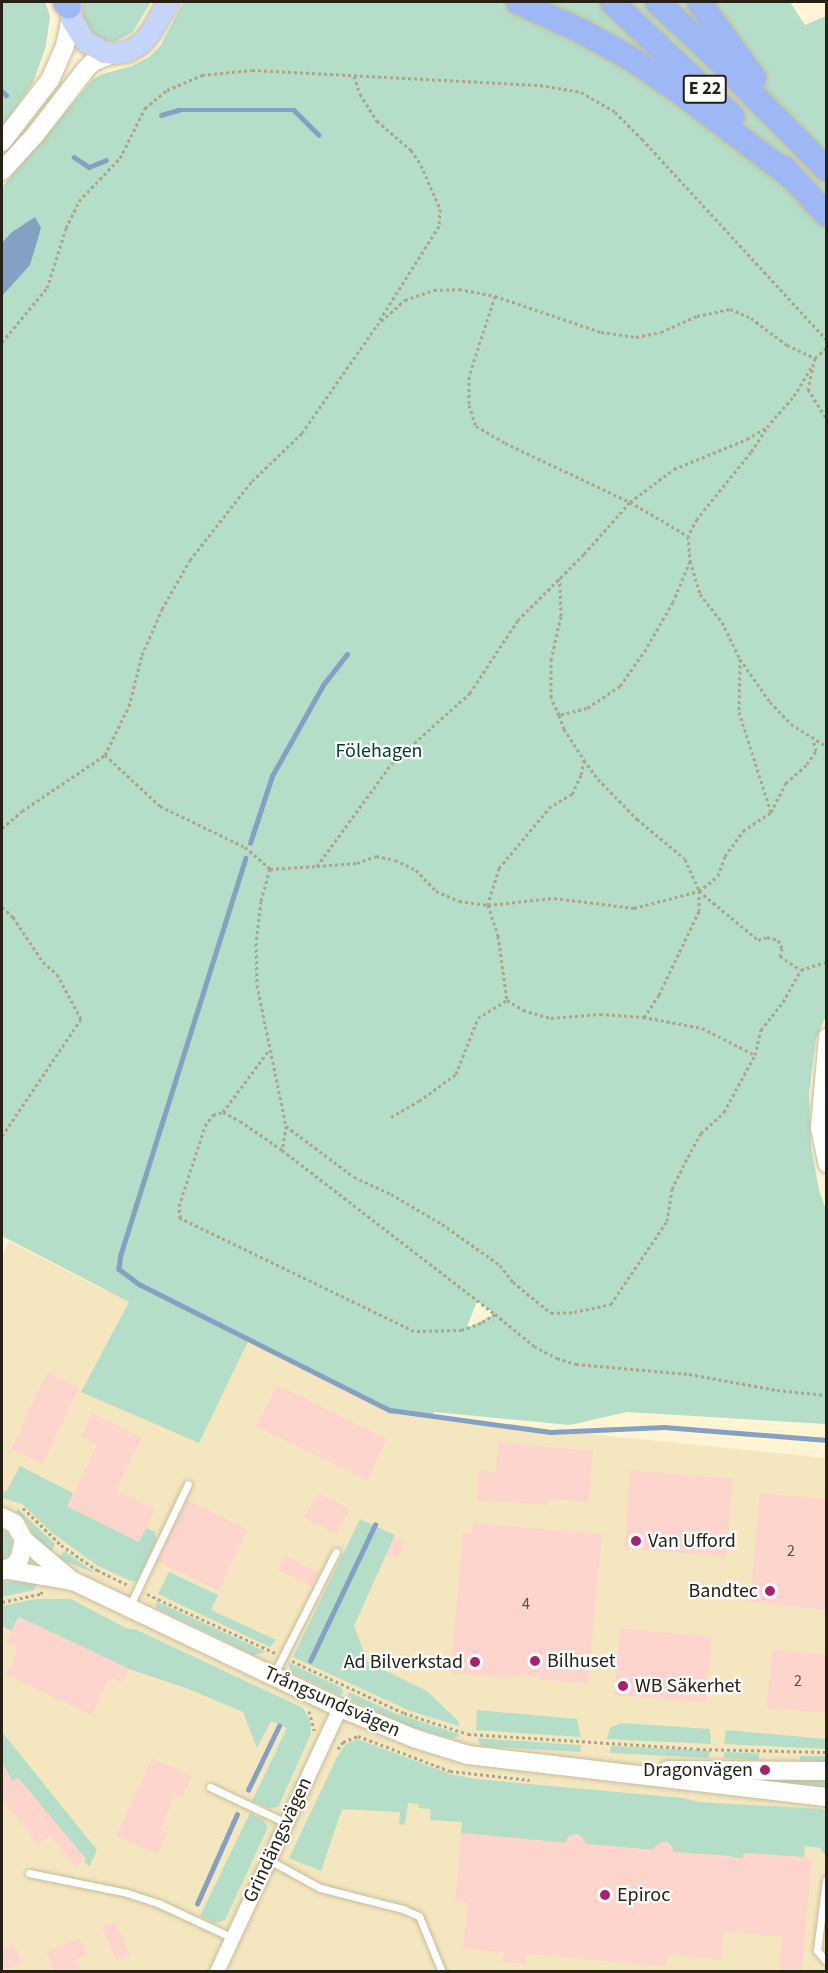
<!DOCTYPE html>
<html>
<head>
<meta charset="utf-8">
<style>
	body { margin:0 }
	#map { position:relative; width:828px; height:1973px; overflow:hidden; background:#fff4d3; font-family:"Source Sans 3",sans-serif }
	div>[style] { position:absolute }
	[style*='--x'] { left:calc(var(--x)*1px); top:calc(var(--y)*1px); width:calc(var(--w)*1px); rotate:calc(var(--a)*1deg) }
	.built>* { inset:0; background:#f4e7bf }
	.green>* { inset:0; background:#b4dec8 }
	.water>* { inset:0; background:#84a1c3 }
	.stream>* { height:4.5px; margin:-2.25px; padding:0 2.25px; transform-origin:2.25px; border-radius:2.25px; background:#84a1c3 }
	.building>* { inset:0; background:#fed5cc }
	.path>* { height:3px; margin-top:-1.5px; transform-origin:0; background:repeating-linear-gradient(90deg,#ada48b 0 3px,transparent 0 6px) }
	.roads { filter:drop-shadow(0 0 2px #c7bc9d) drop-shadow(0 0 2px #c7bc9d) }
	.lane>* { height:7px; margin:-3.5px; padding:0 3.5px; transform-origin:3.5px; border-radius:3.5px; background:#fff }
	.street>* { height:14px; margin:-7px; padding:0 7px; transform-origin:7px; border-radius:7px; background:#fff }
	.secondary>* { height:18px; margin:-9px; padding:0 9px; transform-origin:9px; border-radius:9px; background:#fff }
	.primary>* { height:21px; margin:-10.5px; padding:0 10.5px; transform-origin:10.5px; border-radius:10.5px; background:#c5d4f9 }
	.highway>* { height:24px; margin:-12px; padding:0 12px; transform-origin:12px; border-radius:12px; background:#9eb7f5 }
	.dots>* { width:16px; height:16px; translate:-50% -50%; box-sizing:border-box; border:3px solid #fff; border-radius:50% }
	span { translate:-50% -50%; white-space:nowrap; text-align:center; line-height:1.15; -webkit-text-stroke:4.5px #fff; paint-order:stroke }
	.number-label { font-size:16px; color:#5b4e43 }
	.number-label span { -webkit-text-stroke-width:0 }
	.shield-label span { padding:2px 4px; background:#fff; border:2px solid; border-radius:4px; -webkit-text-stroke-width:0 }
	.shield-label { font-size:18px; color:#252115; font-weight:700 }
	.park-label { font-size:20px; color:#004029 }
	.poi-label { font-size:20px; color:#252115 }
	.left { translate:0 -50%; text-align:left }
	.right { translate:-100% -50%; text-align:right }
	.street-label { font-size:20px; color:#252115 }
	.frame { position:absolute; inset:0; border:3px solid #252115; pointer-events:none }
</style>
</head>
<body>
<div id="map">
	<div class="built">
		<div style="clip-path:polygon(9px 1241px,106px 1291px,139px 1284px,390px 1410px,431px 1418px,826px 1458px,826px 1971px,2px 1971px,2px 1256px)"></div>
	</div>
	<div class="green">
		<div style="clip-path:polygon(2px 2px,45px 2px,50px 16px,46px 46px,33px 83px,2px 127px)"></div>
		<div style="clip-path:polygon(83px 2px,151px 2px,132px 33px,116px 41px,107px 41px,92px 34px,83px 21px)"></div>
		<div style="clip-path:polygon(evenodd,183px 2px,790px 2px,805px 25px,826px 16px,826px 1016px,816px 1039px,809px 1093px,811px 1146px,819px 1190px,826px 1210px,826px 1424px,627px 1412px,570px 1425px,434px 1412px,431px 1418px,420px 1416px,390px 1410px,249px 1339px,199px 1443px,81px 1392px,129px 1302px,2px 1236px,2px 187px,93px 79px,102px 74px,132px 66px,149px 57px,161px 45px,183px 2px,477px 1301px,495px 1314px,467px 1328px,467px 1327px,477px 1301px)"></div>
		<div style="clip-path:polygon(20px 1466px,73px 1493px,68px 1507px,139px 1541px,146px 1528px,155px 1532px,156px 1540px,137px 1581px,131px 1581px,98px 1566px,51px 1532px,22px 1504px,2px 1498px,2px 1490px,6px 1492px)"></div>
		<div style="clip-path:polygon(18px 1509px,55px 1544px,50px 1554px,35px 1537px,27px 1522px,16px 1512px)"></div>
		<div style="clip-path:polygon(360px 1519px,395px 1535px,354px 1626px,368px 1662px,427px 1691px,459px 1722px,459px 1726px,410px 1711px,293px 1657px)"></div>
		<div style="clip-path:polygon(2px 1530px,8px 1534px,12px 1544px,9px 1555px,2px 1561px)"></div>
		<div style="clip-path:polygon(64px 1551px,93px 1571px,92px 1572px,59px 1559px)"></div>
		<div style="clip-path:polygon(169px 1572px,218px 1595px,211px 1610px,276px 1640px,270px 1647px,158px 1594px)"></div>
		<div style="clip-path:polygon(20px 1580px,37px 1584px,34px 1590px,2px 1597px,2px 1583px)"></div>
		<div style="clip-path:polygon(36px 1599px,71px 1599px,126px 1628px,137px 1630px,303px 1708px,310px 1720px,311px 1734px,278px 1807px,268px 1808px,252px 1801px,287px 1728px,271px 1721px,257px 1748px,243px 1712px,186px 1688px,129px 1669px,19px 1617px,12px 1631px,2px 1626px,2px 1606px)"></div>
		<div style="clip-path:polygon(156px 1601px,266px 1652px,254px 1655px,156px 1608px)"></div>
		<div style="clip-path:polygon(288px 1662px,342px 1688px,343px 1692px,340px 1695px,291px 1672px)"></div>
		<div style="clip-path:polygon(349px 1692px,395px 1713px,459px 1734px,459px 1736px,453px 1739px,411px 1727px,347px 1698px)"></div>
		<div style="clip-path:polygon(477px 1710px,577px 1719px,581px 1737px,476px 1730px)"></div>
		<div style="clip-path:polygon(621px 1723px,710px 1729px,711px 1744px,607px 1739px,610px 1728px)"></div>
		<div style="clip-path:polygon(726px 1730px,826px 1739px,826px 1749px,724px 1744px)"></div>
		<div style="clip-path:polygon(2px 1732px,97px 1850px,89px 1867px,84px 1861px,86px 1859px,18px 1778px,12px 1781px,2px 1762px)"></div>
		<div style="clip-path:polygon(477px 1738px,581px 1745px,580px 1752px,481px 1746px)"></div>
		<div style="clip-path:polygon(357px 1739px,450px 1774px,476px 1779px,683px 1798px,698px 1802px,822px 1809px,826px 1811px,826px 1856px,820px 1848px,805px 1846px,804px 1857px,744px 1853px,743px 1863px,730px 1856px,672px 1852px,671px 1845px,667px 1842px,658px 1844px,654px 1850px,584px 1844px,578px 1834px,569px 1836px,566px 1843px,461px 1833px,462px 1822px,430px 1820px,431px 1809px,418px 1808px,419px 1804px,408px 1803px,405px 1825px,399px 1824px,400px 1812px,342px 1809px,321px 1871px,289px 1858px,337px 1757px,345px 1745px)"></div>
		<div style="clip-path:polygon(611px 1746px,710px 1751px,709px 1758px,610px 1753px)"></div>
		<div style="clip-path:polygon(724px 1752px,759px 1753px,759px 1760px,724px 1758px)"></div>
		<div style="clip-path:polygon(800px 1756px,826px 1756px,826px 1764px,800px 1762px)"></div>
		<div style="clip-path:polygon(729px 1779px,826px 1779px,826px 1791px)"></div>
		<div style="clip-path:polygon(250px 1813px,262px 1819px,268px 1827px,225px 1920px,216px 1923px,200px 1916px)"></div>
	</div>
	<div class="water">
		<div style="clip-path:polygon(35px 217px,41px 228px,30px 265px,2px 296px,2px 243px,12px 232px)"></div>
	</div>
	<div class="stream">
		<div style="--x:2;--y:91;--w:6;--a:45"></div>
		<div style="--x:161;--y:115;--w:18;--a:-16"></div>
		<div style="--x:178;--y:110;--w:116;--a:0"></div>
		<div style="--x:294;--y:110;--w:35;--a:45"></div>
		<div style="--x:74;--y:157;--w:18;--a:34"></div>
		<div style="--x:89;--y:167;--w:18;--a:-22"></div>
		<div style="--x:250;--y:843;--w:71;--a:-71.8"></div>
		<div style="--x:272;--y:776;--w:104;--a:-60.7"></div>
		<div style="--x:323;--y:685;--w:39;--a:-52"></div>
		<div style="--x:246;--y:858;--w:415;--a:107.5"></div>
		<div style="--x:121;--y:1254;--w:15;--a:98"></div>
		<div style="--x:119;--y:1269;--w:25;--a:37"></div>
		<div style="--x:139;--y:1284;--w:281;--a:26.7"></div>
		<div style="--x:390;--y:1410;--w:162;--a:7.8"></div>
		<div style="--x:550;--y:1432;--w:114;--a:-2.5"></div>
		<div style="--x:664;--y:1427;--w:163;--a:4.6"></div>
		<div style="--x:310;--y:1661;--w:151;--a:-64.5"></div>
		<div style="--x:248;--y:1790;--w:71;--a:-64.2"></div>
		<div style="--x:197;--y:1904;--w:98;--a:-66"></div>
	</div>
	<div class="building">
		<div style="clip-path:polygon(47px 1372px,79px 1388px,42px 1464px,11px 1449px)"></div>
		<div style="clip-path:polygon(277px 1385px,387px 1439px,367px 1480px,256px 1426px)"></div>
		<div style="clip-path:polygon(92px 1413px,142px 1438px,116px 1490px,155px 1509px,139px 1542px,67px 1506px,97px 1445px,81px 1437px)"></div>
		<div style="clip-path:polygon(498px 1442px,593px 1451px,589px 1502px,548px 1499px,547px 1505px,477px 1500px,479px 1470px,496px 1472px)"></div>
		<div style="clip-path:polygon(630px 1470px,733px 1479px,726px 1557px,624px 1548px)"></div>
		<div style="clip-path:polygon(317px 1493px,350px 1509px,337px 1534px,304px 1518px)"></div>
		<div style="clip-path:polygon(760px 1493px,826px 1499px,826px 1610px,750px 1602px)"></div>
		<div style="clip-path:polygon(187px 1500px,248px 1530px,218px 1591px,157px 1561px)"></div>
		<div style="clip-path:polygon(473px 1523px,602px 1534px,588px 1684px,544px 1680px,529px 1675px,502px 1677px,450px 1673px,463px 1533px,472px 1534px)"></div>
		<div style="clip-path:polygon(394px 1538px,405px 1542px,398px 1559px,387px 1555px)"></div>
		<div style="clip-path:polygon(285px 1556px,319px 1572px,312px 1587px,278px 1570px)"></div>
		<div style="clip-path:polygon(18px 1617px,129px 1669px,122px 1683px,110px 1677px,92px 1715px,6px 1675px,18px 1648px,6px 1643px)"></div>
		<div style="clip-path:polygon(620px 1628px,712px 1637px,706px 1703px,614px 1695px)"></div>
		<div style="clip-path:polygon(773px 1649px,826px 1655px,826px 1713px,766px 1708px)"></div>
		<div style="clip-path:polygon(152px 1758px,192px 1776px,181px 1799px,175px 1796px,160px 1829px,167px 1833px,158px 1854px,116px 1836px)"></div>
		<div style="clip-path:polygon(2px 1762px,12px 1781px,18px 1778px,86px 1859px,75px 1867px,50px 1836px,38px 1844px,2px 1800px)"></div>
		<div style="clip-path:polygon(461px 1833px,564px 1843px,573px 1834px,582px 1837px,586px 1844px,652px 1850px,662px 1842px,671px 1845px,674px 1852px,743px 1858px,744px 1853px,812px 1858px,802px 1971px,779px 1971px,782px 1937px,724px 1931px,721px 1960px,667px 1954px,666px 1967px,526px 1954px,526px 1964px,502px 1962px,504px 1952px,463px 1949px,468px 1902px,455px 1900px)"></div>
		<div style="clip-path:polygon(115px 1921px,131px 1955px,117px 1961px,102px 1928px)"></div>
		<div style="clip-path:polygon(79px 1938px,87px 1955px,76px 1960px,81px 1971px,55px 1971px,46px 1952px)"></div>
		<div style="clip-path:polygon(14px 1944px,22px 1963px,5px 1970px,2px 1963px,2px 1950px)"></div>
	</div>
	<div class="path">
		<div style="--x:354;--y:76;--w:19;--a:72"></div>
		<div style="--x:360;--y:94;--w:32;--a:58"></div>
		<div style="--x:377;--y:121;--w:45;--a:40.5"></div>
		<div style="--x:411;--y:150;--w:18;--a:56"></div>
		<div style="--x:421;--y:165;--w:48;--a:66.6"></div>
		<div style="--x:440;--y:209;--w:17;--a:93"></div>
		<div style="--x:439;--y:226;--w:112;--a:122.3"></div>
		<div style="--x:495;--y:296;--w:84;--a:108"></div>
		<div style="--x:469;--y:376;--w:29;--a:90"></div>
		<div style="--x:469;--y:405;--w:22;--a:72"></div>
		<div style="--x:476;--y:426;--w:34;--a:30"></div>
		<div style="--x:505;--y:443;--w:138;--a:25.3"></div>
		<div style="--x:630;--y:502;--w:67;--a:30.4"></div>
		<div style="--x:2;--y:342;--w:70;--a:-50.2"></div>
		<div style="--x:47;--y:288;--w:63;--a:-72.4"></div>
		<div style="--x:66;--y:228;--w:30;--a:-64"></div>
		<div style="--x:79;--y:201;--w:59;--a:-46.4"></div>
		<div style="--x:120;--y:158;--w:56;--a:-63.4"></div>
		<div style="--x:145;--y:108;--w:28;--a:-39"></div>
		<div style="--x:167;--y:90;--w:38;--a:-23"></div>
		<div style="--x:202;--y:75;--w:50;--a:-5.7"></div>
		<div style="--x:252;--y:70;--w:288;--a:3"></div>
		<div style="--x:540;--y:85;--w:42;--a:9.7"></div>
		<div style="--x:581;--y:92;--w:39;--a:30"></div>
		<div style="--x:615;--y:112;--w:38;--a:45"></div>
		<div style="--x:642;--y:139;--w:272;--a:47.4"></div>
		<div style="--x:815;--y:358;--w:32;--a:103"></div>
		<div style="--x:808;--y:389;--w:34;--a:58"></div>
		<div style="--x:815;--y:358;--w:15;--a:-42"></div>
		<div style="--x:766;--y:429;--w:27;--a:123"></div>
		<div style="--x:751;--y:452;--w:86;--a:128.9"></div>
		<div style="--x:697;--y:519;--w:19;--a:118"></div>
		<div style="--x:688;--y:536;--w:25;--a:85"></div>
		<div style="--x:690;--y:561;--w:34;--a:73"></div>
		<div style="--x:700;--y:594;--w:36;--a:52"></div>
		<div style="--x:722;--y:622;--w:41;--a:64.1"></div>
		<div style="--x:740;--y:659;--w:52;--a:55.1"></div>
		<div style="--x:770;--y:702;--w:30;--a:46"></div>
		<div style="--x:791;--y:724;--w:41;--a:32.2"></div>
		<div style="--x:690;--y:561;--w:44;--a:112.5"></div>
		<div style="--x:673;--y:602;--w:54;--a:119.9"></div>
		<div style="--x:646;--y:649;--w:45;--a:125.1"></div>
		<div style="--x:620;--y:686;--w:40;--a:146"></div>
		<div style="--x:587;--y:708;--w:29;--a:166"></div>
		<div style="--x:559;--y:715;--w:15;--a:70"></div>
		<div style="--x:564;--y:729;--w:37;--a:57"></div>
		<div style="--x:584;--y:760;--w:15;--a:101"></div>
		<div style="--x:581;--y:775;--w:21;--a:115"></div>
		<div style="--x:572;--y:794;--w:24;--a:150"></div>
		<div style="--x:551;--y:806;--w:81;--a:130"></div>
		<div style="--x:499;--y:868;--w:39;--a:107"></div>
		<div style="--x:488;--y:905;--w:33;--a:72"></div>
		<div style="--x:498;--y:936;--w:65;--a:82"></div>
		<div style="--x:507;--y:1000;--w:19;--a:32"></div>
		<div style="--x:523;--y:1010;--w:29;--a:16"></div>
		<div style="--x:551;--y:1018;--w:49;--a:-4.7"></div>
		<div style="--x:600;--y:1014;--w:43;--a:4"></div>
		<div style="--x:643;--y:1017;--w:60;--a:10.6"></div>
		<div style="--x:702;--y:1028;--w:59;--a:27"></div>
		<div style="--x:740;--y:659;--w:53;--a:91.1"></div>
		<div style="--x:739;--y:712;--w:105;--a:72.3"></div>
		<div style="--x:559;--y:715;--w:19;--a:-115"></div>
		<div style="--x:551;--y:698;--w:38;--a:-90"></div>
		<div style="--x:551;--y:660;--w:45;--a:-77.2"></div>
		<div style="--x:561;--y:616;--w:38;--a:-92"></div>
		<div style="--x:105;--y:755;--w:75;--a:42.8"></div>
		<div style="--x:160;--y:806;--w:94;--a:25.8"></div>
		<div style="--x:245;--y:847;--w:33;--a:41"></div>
		<div style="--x:270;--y:869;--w:47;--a:-3.7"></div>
		<div style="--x:317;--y:866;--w:127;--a:-53.9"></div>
		<div style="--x:392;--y:763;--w:105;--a:-41.9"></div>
		<div style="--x:470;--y:693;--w:87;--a:-56.7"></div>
		<div style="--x:518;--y:620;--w:93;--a:-45"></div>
		<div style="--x:584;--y:554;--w:69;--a:-48.5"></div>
		<div style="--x:630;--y:502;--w:55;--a:-36.9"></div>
		<div style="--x:674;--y:469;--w:79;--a:-22.3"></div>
		<div style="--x:747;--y:439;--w:23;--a:-31"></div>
		<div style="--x:767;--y:427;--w:41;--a:-48.9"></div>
		<div style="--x:794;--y:396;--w:37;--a:-59"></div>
		<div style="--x:584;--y:760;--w:24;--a:54"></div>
		<div style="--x:598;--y:779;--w:56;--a:45.7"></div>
		<div style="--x:637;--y:819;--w:62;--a:39.8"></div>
		<div style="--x:685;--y:859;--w:35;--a:66"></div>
		<div style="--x:699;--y:891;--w:20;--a:90"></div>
		<div style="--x:699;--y:911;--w:93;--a:115.5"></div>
		<div style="--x:659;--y:995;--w:27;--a:124"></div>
		<div style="--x:2;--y:828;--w:26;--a:-40"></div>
		<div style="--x:22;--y:811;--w:100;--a:-34"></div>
		<div style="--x:105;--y:755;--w:55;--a:-63.9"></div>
		<div style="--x:129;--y:706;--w:53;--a:-75.7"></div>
		<div style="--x:142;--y:655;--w:50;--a:-66.5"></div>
		<div style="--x:162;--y:609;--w:56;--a:-60.3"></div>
		<div style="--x:190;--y:560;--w:100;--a:-51.9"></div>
		<div style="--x:252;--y:481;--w:69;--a:-43.8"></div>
		<div style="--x:302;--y:433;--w:131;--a:-55.2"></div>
		<div style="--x:377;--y:325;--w:38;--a:-42"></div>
		<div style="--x:405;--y:300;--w:31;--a:-19"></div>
		<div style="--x:434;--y:290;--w:25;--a:-2"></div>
		<div style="--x:459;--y:289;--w:37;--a:11"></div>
		<div style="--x:495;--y:296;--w:112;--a:18.8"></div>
		<div style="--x:601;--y:332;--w:35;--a:8"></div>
		<div style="--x:636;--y:337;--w:25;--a:-11"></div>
		<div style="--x:661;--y:332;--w:39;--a:-24"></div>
		<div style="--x:697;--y:316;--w:34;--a:-12"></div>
		<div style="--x:730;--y:309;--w:23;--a:23"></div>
		<div style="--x:751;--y:318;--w:45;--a:36.9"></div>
		<div style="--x:787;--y:345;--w:31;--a:25"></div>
		<div style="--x:317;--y:866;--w:40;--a:-4.3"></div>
		<div style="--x:357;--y:863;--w:20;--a:-20"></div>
		<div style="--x:376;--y:856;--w:19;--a:12"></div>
		<div style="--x:395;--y:860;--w:23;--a:25"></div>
		<div style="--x:416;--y:870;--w:29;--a:46"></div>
		<div style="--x:436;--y:891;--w:25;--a:23"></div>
		<div style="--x:459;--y:901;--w:29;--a:8"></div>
		<div style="--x:488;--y:905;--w:66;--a:-6.1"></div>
		<div style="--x:554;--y:898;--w:81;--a:7.1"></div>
		<div style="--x:634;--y:908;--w:67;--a:-14.7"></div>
		<div style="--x:699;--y:891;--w:77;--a:39.7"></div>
		<div style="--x:758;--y:940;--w:9;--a:-18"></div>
		<div style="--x:767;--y:937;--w:11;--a:15"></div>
		<div style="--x:778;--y:940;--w:9;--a:63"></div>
		<div style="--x:782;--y:948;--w:8;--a:104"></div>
		<div style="--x:780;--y:956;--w:25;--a:34"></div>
		<div style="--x:801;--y:970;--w:26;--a:-18"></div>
		<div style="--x:270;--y:869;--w:33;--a:106"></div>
		<div style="--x:261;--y:901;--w:42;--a:96.8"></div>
		<div style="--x:256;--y:943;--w:42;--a:88.6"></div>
		<div style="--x:257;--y:985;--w:144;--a:78.4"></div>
		<div style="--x:286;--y:1126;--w:24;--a:99"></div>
		<div style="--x:699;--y:891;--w:24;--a:-38"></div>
		<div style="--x:718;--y:876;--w:21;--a:-71"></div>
		<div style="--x:725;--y:856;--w:31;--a:-54"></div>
		<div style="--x:743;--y:831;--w:34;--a:-34"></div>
		<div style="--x:771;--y:812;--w:33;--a:-63"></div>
		<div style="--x:786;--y:783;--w:28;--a:-42"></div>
		<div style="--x:807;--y:764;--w:16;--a:-55"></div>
		<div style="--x:816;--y:751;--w:12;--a:-104"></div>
		<div style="--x:2;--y:907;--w:15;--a:42"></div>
		<div style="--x:13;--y:917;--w:54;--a:56.3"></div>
		<div style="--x:43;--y:962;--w:18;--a:41"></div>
		<div style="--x:57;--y:974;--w:51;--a:61.9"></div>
		<div style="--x:81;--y:1019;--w:141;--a:124"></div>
		<div style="--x:223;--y:1112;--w:77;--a:-53.4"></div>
		<div style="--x:391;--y:1117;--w:32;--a:-30"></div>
		<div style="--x:419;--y:1101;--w:46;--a:-36.1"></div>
		<div style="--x:456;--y:1074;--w:60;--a:-68.6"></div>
		<div style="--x:478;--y:1018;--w:34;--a:-32"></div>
		<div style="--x:286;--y:1126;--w:85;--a:36.9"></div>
		<div style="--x:354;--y:1177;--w:41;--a:24.7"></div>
		<div style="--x:391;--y:1194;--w:59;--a:30.5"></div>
		<div style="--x:442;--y:1224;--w:71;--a:35.3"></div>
		<div style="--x:500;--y:1265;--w:21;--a:53"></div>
		<div style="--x:513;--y:1282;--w:49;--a:39.2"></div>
		<div style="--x:551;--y:1313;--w:23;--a:-2"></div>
		<div style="--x:574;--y:1312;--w:38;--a:-12"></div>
		<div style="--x:611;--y:1304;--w:100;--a:-56"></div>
		<div style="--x:667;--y:1221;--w:32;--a:-81"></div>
		<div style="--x:672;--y:1189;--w:30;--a:-64"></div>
		<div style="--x:685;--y:1162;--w:33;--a:-61"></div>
		<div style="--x:701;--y:1133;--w:31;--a:-42"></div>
		<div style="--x:724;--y:1112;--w:65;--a:-61.5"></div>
		<div style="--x:755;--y:1055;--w:26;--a:-77"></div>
		<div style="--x:761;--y:1030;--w:36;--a:-52"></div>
		<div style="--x:783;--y:1002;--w:37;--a:-61"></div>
		<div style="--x:495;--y:1314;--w:17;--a:147"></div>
		<div style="--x:481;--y:1323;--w:20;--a:160"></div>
		<div style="--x:462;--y:1330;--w:48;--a:178.8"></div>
		<div style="--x:414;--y:1331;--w:260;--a:-154.2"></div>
		<div style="--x:180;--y:1218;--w:12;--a:-95"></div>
		<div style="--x:179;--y:1206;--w:84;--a:-72"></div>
		<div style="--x:205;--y:1126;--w:14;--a:-54"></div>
		<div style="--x:213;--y:1115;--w:10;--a:-17"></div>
		<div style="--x:223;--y:1112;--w:19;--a:28"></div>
		<div style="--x:240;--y:1121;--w:51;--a:34.6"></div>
		<div style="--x:282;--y:1150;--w:269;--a:37.6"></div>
		<div style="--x:495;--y:1314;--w:50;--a:39.4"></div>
		<div style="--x:534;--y:1346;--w:26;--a:28"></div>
		<div style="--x:557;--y:1358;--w:20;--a:18"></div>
		<div style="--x:576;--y:1364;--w:113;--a:5.1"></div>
		<div style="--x:689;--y:1374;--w:89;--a:10.3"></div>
		<div style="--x:777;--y:1390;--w:49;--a:5.8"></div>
		<div style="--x:23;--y:1508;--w:53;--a:44.2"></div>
		<div style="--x:61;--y:1545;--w:44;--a:34.8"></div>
		<div style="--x:97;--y:1570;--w:34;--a:26"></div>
		<div style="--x:147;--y:1594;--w:141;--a:24.7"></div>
		<div style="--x:2;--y:1602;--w:40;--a:-12"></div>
		<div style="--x:41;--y:1594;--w:3;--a:-72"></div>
		<div style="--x:292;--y:1661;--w:123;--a:24.9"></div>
		<div style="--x:404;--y:1713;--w:67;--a:18.2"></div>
		<div style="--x:468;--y:1734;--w:229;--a:3.7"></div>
		<div style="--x:697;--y:1749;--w:129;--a:1.3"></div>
		<div style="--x:309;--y:1711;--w:20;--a:75"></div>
		<div style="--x:338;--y:1749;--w:9;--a:-54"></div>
		<div style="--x:343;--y:1742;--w:16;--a:-22"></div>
		<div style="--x:358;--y:1736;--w:98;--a:20.8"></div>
		<div style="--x:450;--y:1771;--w:80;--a:6.5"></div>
	</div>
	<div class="roads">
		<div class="lane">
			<div style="--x:130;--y:1605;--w:134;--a:-64.4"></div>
			<div style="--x:273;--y:1676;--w:139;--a:-63.1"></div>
			<div style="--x:210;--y:1787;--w:84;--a:25.3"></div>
			<div style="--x:269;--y:1860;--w:58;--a:28.8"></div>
			<div style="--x:320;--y:1888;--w:86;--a:14.2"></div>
			<div style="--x:403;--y:1909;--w:17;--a:24"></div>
			<div style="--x:419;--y:1916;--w:61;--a:67.7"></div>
			<div style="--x:29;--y:1873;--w:100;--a:11.5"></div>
			<div style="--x:127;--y:1893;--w:35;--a:18"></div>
			<div style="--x:160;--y:1904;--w:81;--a:25"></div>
			<div style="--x:826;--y:1880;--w:71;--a:97.3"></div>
			<div style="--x:817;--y:1950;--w:14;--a:51"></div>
		</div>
		<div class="street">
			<div style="--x:826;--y:1036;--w:92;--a:95"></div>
			<div style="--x:818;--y:1128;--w:38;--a:78"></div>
			<div style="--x:217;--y:1972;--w:291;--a:-65"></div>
		</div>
		<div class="secondary">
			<div style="--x:2;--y:142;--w:78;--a:-52.3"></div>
			<div style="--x:50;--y:80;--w:37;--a:-66"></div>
			<div style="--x:65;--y:46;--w:29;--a:-78"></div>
			<div style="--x:2;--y:171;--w:49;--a:-47.5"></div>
			<div style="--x:35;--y:135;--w:83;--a:-52.3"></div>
			<div style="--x:86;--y:69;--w:10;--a:-45"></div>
			<div style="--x:93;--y:62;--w:24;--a:-22"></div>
			<div style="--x:2;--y:1517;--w:15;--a:28"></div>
			<div style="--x:15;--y:1524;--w:18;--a:61"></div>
			<div style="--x:24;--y:1540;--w:18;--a:103"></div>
			<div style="--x:20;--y:1558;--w:9;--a:126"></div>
			<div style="--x:15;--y:1565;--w:14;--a:155"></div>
			<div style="--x:24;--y:1540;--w:62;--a:40.4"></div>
			<div style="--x:8;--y:1570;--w:66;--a:9.6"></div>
			<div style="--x:73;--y:1581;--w:296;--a:25.4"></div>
			<div style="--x:340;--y:1708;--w:82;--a:22.2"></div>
			<div style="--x:416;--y:1739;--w:54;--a:17.1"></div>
			<div style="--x:468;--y:1755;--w:360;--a:6.7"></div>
			<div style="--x:668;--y:1770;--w:158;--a:0.4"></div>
		</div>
		<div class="primary">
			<div style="--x:70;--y:2;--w:16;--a:86"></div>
			<div style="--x:71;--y:18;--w:27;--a:59"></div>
			<div style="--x:85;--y:41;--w:22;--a:30"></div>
			<div style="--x:104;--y:52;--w:11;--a:5"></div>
			<div style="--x:115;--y:53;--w:13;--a:-9"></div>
			<div style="--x:128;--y:51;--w:15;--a:-32"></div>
			<div style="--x:141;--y:43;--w:16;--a:-50"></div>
			<div style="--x:151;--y:31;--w:34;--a:-60"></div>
		</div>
		<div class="highway">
			<div style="--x:65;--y:2;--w:6;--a:51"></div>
			<div style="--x:518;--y:2;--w:72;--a:24.8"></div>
			<div style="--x:583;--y:32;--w:57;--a:29.2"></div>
			<div style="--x:633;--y:60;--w:57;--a:34.2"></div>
			<div style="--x:680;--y:92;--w:143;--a:37.3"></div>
			<div style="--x:612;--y:2;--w:166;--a:43.5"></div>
			<div style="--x:657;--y:2;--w:79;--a:43"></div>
			<div style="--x:715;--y:56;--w:158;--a:45.5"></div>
			<div style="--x:699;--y:2;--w:94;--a:54.1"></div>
			<div style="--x:784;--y:168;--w:62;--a:47.6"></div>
		</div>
	</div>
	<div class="dots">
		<div style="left:636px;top:1541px;background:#a5226f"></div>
		<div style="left:770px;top:1591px;background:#a5226f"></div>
		<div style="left:535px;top:1661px;background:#a5226f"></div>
		<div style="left:475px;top:1662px;background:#a5226f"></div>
		<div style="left:623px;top:1686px;background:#a5226f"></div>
		<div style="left:765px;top:1770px;background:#a5226f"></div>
		<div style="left:605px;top:1895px;background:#a5226f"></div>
	</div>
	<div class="number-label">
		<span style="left:791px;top:1551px">2</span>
		<span style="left:526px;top:1604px">4</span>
		<span style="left:798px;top:1681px">2</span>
	</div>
	<div class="shield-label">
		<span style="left:705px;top:89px">E 22</span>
	</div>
	<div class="park-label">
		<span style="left:379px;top:751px">Fölehagen</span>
	</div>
	<div class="poi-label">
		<span class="left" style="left:648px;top:1541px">Van Ufford</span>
		<span class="right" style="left:758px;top:1591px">Bandtec</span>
		<span class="left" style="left:547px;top:1661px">Bilhuset</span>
		<span class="right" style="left:463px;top:1662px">Ad Bilverkstad</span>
		<span class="left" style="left:635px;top:1686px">WB Säkerhet</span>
		<span class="right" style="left:753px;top:1770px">Dragonvägen</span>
		<span class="left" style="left:617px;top:1895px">Epiroc</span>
	</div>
	<div class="street-label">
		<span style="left:332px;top:1702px;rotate:24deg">Trångsundsvägen</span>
		<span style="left:278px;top:1840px;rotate:-65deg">Grindängsvägen</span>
	</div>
	<div class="frame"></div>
</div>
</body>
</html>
